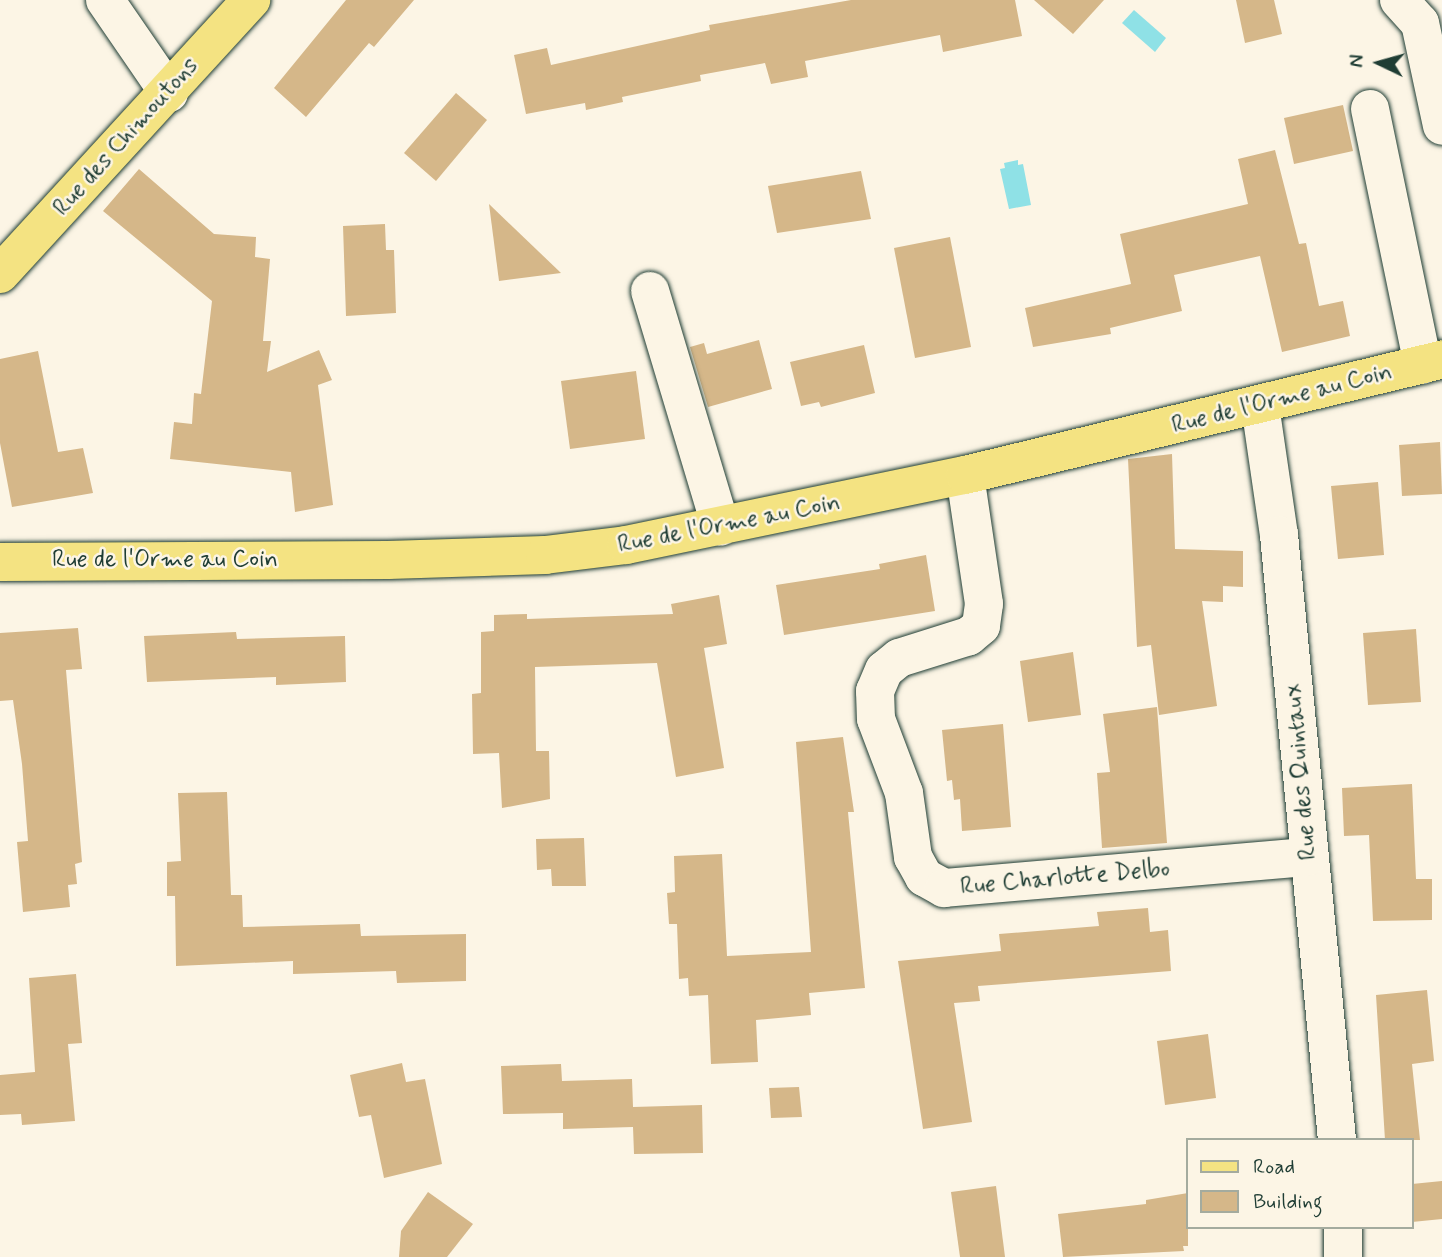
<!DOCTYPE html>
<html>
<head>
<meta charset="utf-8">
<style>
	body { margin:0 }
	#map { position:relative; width:1442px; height:1257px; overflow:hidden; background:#fcf5e5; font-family:Mynerve,sans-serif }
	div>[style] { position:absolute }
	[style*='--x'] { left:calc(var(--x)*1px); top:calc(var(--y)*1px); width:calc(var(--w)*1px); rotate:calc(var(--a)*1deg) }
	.water>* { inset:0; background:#8fe1e6 }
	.building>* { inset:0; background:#d5b789 }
	.roads { filter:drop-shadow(0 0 2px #1f3d34) drop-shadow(0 0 2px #1f3d34) }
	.minor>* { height:38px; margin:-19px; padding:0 19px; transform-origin:19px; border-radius:19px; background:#fcf5e5 }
	.major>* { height:38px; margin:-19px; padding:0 19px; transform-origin:19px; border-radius:19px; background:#f4e382 }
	span { translate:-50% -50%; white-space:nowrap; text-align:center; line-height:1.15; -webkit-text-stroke:5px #fcf5e5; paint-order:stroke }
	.street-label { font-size:24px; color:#1f3d34 }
	.legend { position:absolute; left:1186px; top:1138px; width:228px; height:91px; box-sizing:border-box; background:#fcf5e5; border:2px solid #a4ab9e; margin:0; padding:9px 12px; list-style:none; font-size:21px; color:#1f3d34 }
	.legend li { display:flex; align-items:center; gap:14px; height:35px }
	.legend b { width:35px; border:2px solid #a4ab9e }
	.north { position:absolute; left:1344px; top:28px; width:70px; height:70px; -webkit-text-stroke:5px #fcf5e5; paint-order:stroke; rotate:275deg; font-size:19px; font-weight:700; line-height:28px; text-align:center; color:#1f3d34 }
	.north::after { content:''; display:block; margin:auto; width:24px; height:32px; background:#1f3d34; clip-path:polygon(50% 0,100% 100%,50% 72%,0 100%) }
</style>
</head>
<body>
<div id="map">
	<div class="water">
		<div style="clip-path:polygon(1134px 10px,1166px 38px,1155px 52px,1122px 23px)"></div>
		<div style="clip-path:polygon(1018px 160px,1018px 165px,1023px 164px,1031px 205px,1009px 209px,1000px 169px,1005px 168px,1004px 163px)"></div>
	</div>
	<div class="building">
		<div style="clip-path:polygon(346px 0,414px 0,374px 47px,369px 43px,306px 117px,274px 88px)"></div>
		<div style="clip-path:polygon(851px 0,1015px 0,1022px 36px,943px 52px,940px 35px,805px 61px,808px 77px,771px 84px,765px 63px,700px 75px,701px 81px,622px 97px,623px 102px,586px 110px,585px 103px,526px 114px,514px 55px,547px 48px,551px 65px,710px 30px,709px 25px)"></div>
		<div style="clip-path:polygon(1034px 0,1104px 0,1073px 34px)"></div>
		<div style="clip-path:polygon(1236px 0,1274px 0,1282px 34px,1245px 43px)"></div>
		<div style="clip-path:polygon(456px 93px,487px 120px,436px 181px,404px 153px)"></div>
		<div style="clip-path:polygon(1343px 105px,1353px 151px,1294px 164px,1284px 118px)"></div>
		<div style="clip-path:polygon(1275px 150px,1299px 244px,1306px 243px,1319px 306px,1343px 301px,1350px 336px,1282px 352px,1260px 256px,1174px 275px,1182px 311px,1110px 328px,1111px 334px,1033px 347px,1025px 308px,1131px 284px,1120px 234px,1248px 204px,1238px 159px)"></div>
		<div style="clip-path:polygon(139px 169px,214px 234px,256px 237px,255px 257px,270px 259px,263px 341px,271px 341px,267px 372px,319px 350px,332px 380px,318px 385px,333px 505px,295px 512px,291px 472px,170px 459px,174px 422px,192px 424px,194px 393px,201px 394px,212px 301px,103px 211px)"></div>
		<div style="clip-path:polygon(861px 171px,871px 219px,777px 233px,768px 186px)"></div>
		<div style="clip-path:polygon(489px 204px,561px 273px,499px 281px)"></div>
		<div style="clip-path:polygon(385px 224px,386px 250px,394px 250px,396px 313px,346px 316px,343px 226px)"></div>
		<div style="clip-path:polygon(950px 237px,971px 347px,915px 358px,894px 248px)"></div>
		<div style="clip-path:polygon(759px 340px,772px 389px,708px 407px,690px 347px,704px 343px,707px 354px)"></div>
		<div style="clip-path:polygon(864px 345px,875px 393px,821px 407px,819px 402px,801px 406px,790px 362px)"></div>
		<div style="clip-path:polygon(38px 351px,58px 452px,83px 448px,93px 493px,12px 507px,0 443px,0 359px)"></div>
		<div style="clip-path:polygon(636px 371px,645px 439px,570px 449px,561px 381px)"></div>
		<div style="clip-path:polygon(1440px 442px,1442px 494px,1402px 496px,1399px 445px)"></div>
		<div style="clip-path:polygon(1172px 454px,1175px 549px,1243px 551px,1243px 587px,1223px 586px,1223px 602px,1202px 601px,1217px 706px,1159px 715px,1151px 645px,1137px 647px,1128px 459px)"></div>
		<div style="clip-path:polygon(1378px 482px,1384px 555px,1338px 559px,1331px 486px)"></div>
		<div style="clip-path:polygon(926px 555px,935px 611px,784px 635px,776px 585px,880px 569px,879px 564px)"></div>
		<div style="clip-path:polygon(719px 595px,727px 644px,704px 648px,724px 768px,676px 777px,657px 663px,535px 667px,536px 751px,549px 751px,550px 799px,502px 808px,499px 753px,473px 754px,472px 694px,481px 693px,481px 632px,494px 631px,494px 615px,527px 614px,527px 619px,673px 614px,671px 604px)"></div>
		<div style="clip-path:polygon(78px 628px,82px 669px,66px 670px,82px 862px,75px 864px,77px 884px,68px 885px,70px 907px,23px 912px,17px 842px,28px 841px,22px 764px,13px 700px,0 701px,0 633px)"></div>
		<div style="clip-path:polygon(1416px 629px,1421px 702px,1368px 705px,1363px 633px)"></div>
		<div style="clip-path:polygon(236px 632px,237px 639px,345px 636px,346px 682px,276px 685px,276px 677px,147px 682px,144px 636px)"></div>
		<div style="clip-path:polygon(1073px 652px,1081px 715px,1028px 722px,1020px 661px)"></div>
		<div style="clip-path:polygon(1157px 707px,1167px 843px,1102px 848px,1097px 773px,1110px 772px,1103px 714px)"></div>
		<div style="clip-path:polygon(1003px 724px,1011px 827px,962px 831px,960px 799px,954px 800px,952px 780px,947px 781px,942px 730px)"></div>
		<div style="clip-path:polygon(843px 737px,854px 812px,848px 812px,865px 988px,809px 993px,811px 1015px,756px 1020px,758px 1062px,711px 1064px,708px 995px,689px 996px,688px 978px,679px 979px,677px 924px,669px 924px,667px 893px,675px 892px,674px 856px,722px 854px,727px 956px,811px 952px,796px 742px)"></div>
		<div style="clip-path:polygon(1412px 784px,1416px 879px,1432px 879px,1432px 920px,1373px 921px,1369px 835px,1344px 836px,1342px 788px)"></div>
		<div style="clip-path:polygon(227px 792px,231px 895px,242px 895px,243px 927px,360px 924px,361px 936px,466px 934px,466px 981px,397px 983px,396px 971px,293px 974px,293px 961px,176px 966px,175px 896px,167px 896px,167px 862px,181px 861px,178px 793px)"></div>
		<div style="clip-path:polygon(584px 838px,586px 886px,552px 886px,551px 869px,537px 870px,536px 839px)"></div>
		<div style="clip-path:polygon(1148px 908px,1150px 932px,1168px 930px,1171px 971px,978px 986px,980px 1001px,954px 1003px,972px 1122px,923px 1129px,898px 961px,1001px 951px,999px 934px,1099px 926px,1097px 912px)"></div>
		<div style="clip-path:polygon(76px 974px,82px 1043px,68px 1044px,75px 1121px,22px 1125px,21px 1114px,0 1115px,0 1075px,35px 1072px,29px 978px)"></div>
		<div style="clip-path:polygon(1427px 990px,1434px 1061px,1412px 1064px,1420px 1140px,1385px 1140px,1376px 995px)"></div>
		<div style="clip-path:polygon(1208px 1034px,1216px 1098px,1165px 1105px,1157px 1041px)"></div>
		<div style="clip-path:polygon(402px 1063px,406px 1082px,425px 1079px,442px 1164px,384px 1178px,371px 1115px,359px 1117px,350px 1075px)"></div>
		<div style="clip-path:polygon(561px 1064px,562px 1081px,632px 1079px,633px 1107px,702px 1105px,703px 1153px,634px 1154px,633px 1127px,563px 1129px,563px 1113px,503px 1114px,501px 1066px)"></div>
		<div style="clip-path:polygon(799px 1087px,802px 1117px,771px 1118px,769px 1088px)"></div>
		<div style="clip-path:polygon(1442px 1181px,1442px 1219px,1412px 1222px,1412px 1184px)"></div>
		<div style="clip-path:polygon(996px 1186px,1005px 1257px,960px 1257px,951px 1192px)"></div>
		<div style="clip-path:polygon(428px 1192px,473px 1224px,447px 1257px,399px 1257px,401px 1231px)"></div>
		<div style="clip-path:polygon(1188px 1193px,1188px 1246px,1183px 1246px,1184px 1251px,1063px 1257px,1058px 1214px,1146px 1204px,1146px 1200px)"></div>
	</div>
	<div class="roads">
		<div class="minor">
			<div style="--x:105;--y:0;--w:113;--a:55.5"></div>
			<div style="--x:1399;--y:0;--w:31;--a:48"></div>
			<div style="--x:1420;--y:23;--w:105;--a:77.9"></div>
			<div style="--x:1370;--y:109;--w:261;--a:78.3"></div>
			<div style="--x:650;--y:291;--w:246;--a:73.3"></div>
			<div style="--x:1260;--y:405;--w:131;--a:81.7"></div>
			<div style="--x:1279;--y:535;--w:608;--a:84.52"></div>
			<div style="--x:965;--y:475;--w:130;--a:81.6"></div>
			<div style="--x:984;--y:604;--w:22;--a:98"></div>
			<div style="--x:981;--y:626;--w:16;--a:140"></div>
			<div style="--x:969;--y:636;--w:73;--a:162.6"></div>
			<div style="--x:899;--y:658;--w:19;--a:141"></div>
			<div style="--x:884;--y:670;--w:23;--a:113"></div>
			<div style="--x:875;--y:691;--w:28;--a:88"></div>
			<div style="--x:876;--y:719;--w:79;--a:69.3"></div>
			<div style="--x:904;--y:793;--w:65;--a:82"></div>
			<div style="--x:913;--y:857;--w:23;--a:61"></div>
			<div style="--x:924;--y:877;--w:23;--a:29"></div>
			<div style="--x:944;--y:888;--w:365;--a:-4.9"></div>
			<div style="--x:1343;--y:1227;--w:30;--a:90"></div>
		</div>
		<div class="major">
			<div style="--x:0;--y:274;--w:372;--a:-47.5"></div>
			<div style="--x:0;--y:562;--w:388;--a:-0.3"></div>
			<div style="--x:388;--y:560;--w:157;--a:-1.8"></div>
			<div style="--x:545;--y:555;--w:82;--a:-7"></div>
			<div style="--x:626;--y:545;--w:346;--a:-11.7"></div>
			<div style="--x:965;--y:475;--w:491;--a:-13.6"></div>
		</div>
	</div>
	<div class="street-label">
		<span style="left:126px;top:137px;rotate:-48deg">Rue des Chimoutons</span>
		<span style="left:1282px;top:399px;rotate:-14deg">Rue de l'Orme au Coin</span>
		<span style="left:729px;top:524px;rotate:-11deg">Rue de l'Orme au Coin</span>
		<span style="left:165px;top:560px">Rue de l'Orme au Coin</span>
		<span style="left:1301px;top:772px;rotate:-95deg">Rue des Quintaux</span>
		<span style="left:1065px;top:878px;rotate:-5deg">Rue Charlotte Delbo</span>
	</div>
	<ul class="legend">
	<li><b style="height:9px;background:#f4e382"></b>Road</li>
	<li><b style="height:19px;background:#d5b789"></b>Building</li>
	</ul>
	<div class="north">N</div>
</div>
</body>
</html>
